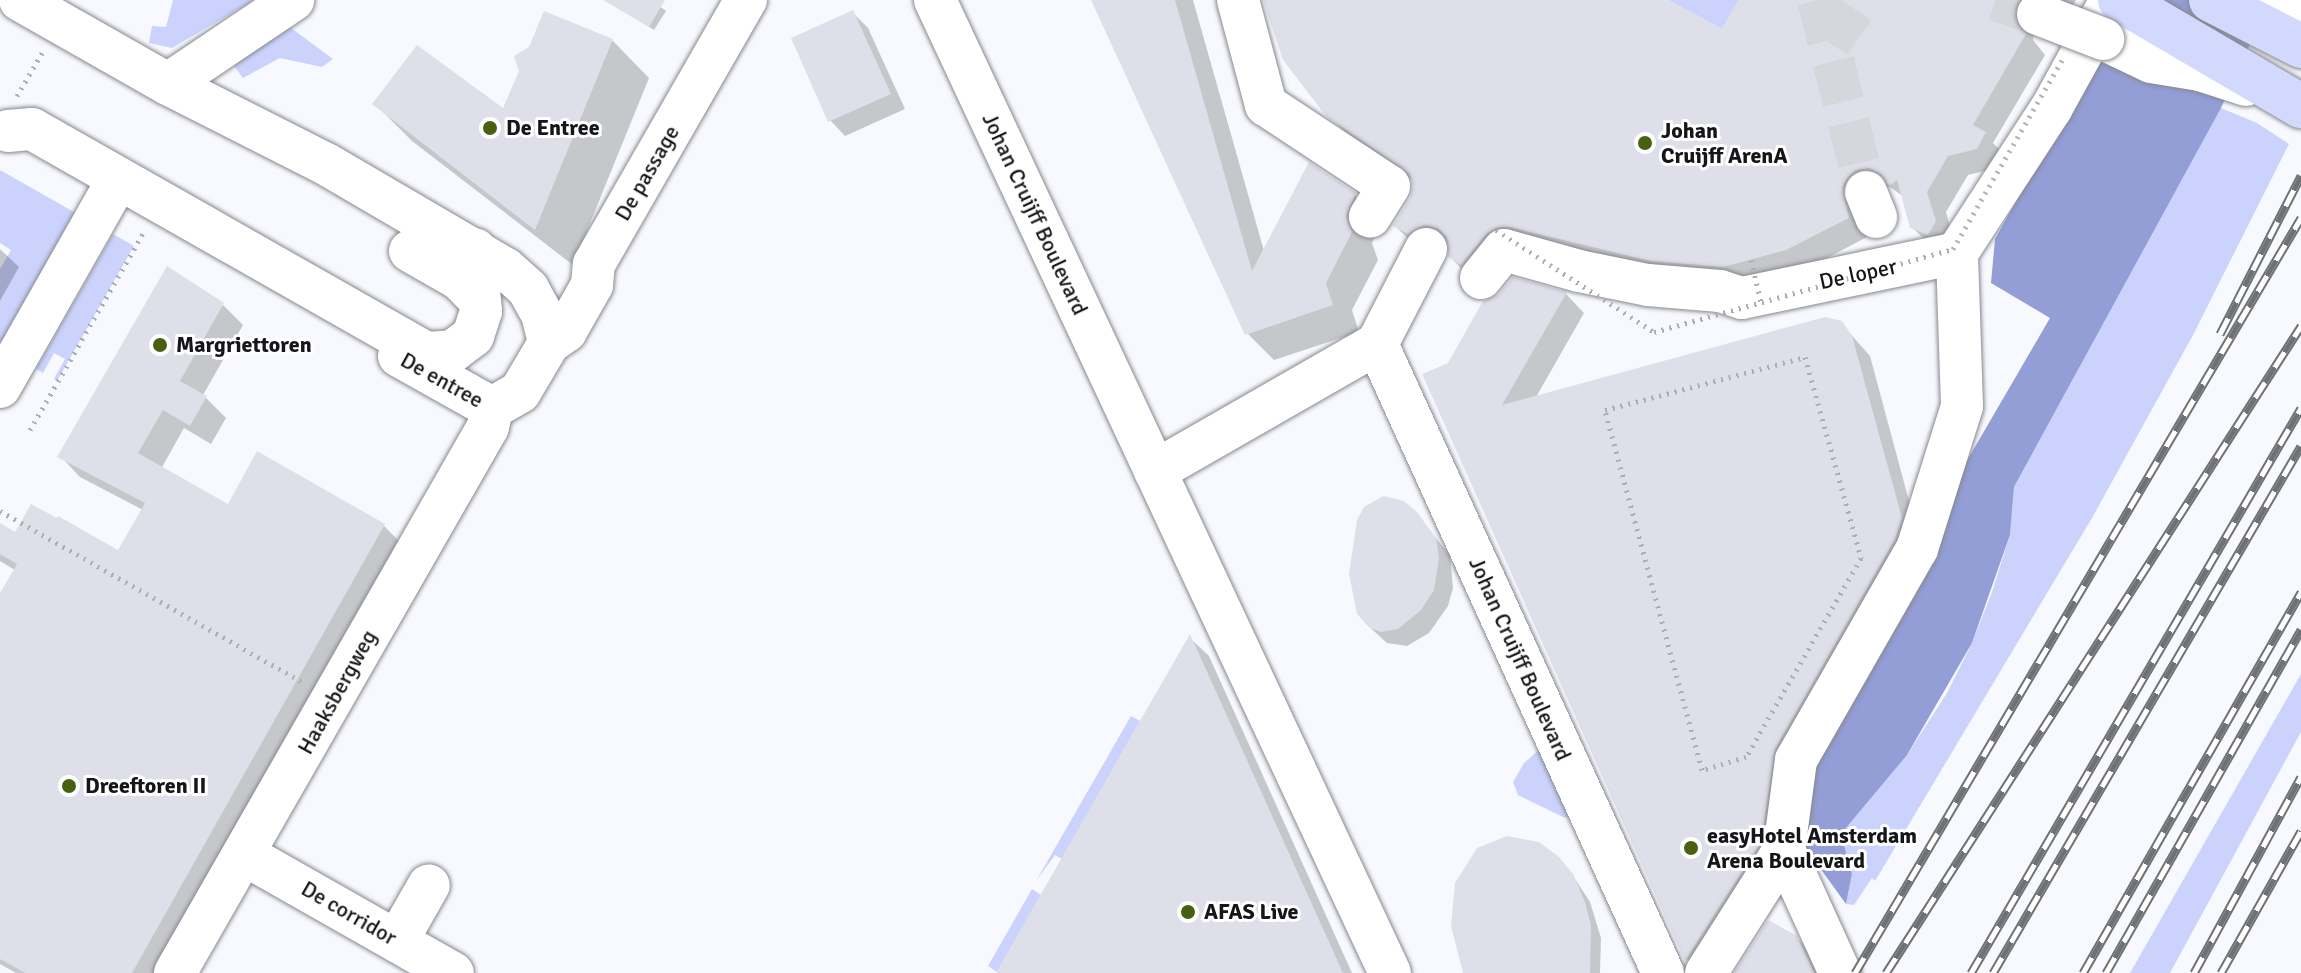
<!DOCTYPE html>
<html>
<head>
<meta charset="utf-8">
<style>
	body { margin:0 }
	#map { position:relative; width:2301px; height:973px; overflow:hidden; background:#f7f9fe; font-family:Signika,sans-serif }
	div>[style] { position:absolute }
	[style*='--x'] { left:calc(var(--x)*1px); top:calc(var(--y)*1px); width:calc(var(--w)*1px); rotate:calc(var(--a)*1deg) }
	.green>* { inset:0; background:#cbd3fd }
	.water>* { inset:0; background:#939dd6 }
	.shadow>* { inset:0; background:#0003 }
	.building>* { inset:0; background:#dedfe8 }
	.minor-tunnel>* { height:42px; margin-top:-21px; transform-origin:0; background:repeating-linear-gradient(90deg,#d5d7dc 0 42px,transparent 0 63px) }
	.path>* { height:5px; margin-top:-2.5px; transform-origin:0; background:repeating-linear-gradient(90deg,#acaeb2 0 2px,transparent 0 8px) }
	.roads { filter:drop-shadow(0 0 2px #878890) drop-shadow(0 0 2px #878890) }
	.minor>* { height:42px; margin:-21px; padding:0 21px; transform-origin:21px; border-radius:21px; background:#fff }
	.major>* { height:44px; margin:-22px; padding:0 22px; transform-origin:22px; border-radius:22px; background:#d3d9fd }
	.rail>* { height:9px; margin-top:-4.5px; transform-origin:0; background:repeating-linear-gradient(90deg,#fff 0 18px,#707175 0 36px); box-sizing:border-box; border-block:2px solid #707175 }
	.path-bridge>* { height:5px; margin-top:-2.5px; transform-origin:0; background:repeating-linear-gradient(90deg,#acaeb2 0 2px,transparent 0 8px) }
	.bridges { filter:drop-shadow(0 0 2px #878890) drop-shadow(0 0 2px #878890) }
	.minor-bridge>* { height:42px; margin:-21px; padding:0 21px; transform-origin:21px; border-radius:21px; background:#fff }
	.dots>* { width:22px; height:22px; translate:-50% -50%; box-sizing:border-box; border:4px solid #fff; border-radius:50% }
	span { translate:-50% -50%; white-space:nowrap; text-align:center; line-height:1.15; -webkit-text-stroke:6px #fff; paint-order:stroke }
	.poi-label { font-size:22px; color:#151619; font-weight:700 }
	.left { translate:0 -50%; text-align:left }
	.street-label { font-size:22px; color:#151619 }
</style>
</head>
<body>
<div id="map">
	<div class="green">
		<div style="clip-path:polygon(173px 0,254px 0,172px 48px,149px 43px,152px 26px,166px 27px)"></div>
		<div style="clip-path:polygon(1668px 0,1739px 0,1722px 29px)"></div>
		<div style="clip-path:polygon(283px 22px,333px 59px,322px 67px,280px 58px,243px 78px,234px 66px,245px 43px)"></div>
		<div style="clip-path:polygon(2221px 108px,2257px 123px,2289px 144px,2193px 335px,2092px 518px,1875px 881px,1872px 878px,1854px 905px,1846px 904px,1852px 874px,1841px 834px,1907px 755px,1947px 693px,1972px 643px,1992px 592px,2010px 535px,2014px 487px)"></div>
		<div style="clip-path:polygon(0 170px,81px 216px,0 346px,0 269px,11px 250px,0 243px)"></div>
		<div style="clip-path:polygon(113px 234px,134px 246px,57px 381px,54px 379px,65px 359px,54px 353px,43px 373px,36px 369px)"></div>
		<div style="clip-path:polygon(2301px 674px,2301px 732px,2170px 973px,2130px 973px)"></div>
		<div style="clip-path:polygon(1131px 716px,1140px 721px,1062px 859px,1055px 855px,1036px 881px)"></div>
		<div style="clip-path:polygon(1541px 748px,1578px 819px,1563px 817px,1518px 795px,1513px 782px,1524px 763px)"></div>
		<div style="clip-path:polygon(1032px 889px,1041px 895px,997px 972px,988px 966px)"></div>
	</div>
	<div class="water">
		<div style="clip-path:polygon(2129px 0,2270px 0,2221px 108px,2014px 487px,2010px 535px,1972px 643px,1907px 755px,1841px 834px,1852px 874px,1846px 904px,1770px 799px,2050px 318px,1991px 283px,1995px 239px)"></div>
	</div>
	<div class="shadow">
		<div style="clip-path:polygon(639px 0,651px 0,666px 11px,654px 30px,631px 15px)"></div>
		<div style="clip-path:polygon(1093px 0,1193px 0,1264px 251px,1355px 195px,1382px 222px,1372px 243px,1378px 260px,1352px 310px,1359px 332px,1274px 360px,1247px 333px)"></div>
		<div style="clip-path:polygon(1265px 0,1664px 0,1723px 32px,1741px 0,2076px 0,2069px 11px,2035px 25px,2033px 40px,2045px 55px,1993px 143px,2004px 154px,1996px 168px,1968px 175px,1946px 212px,1954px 241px,1932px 247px,1912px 227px,1904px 197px,1890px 187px,1876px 189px,1861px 208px,1867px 237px,1806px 269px,1744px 286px,1531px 246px,1470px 277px,1450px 257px,1449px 245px,1415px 245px,1395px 226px,1412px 199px,1414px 181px,1348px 135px,1327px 114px)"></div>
		<div style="clip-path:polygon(852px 12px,868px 28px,905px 109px,845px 136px,830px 120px)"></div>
		<div style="clip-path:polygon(612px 40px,649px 78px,573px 265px,412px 141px,375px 104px,504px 112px)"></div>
		<div style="clip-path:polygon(0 249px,19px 267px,0 301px)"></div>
		<div style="clip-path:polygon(1513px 280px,1566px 294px,1584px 313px,1535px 399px,1841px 323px,1870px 356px,1919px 538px,1793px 768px,1779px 861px,1700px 973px,1687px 960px,1425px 375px,1449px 364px)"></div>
		<div style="clip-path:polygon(223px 305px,243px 325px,203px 395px,226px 418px,211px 444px,184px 428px,161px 469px,228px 507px,384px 526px,404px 546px,163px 973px,16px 973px,0 964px,0 597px,15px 570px,0 561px,0 526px,16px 535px,119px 553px,143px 510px,80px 477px,60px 456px)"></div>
		<div style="clip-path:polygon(1416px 514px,1450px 555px,1453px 588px,1448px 606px,1429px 633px,1407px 646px,1387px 643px,1364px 622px)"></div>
		<div style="clip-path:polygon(1190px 638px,1209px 656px,1352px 973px,999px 973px)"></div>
		<div style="clip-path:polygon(1500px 839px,1527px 840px,1569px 870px,1590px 902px,1601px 938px,1600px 973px,1466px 973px,1475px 854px)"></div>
		<div style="clip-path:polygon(1796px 937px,1812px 954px,1820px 973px,1735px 973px)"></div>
	</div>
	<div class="building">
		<div style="clip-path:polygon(603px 0,665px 0,649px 27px)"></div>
		<div style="clip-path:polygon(1091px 0,1175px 0,1252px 271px,1309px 162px,1356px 193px,1346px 216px,1352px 232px,1326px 283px,1333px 305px,1245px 335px)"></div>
		<div style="clip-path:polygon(1263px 0,1668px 0,1722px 29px,1739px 0,2019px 0,2015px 18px,2026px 34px,1973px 125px,1986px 132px,1977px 149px,1948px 156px,1927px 192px,1936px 221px,1928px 235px,1910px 228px,1897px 180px,1889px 186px,1881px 174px,1869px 168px,1856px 170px,1847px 178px,1842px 188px,1849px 218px,1786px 250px,1723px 267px,1651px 261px,1510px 227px,1498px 227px,1486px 234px,1461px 265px,1448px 257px,1447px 237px,1438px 228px,1424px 225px,1408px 234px,1393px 226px,1410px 198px,1413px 186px,1410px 174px,1326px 116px,1283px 60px)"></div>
		<div style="clip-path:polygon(853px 10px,891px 94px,828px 122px,791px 38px)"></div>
		<div style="clip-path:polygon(544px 11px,613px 39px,535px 230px,372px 104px,417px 45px,503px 108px,519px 71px,514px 56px,529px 47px)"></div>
		<div style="clip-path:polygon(167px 266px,224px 303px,180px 381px,207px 396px,190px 426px,163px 410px,138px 453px,228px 504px,257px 451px,385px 524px,132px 973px,25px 973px,0 959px,0 593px,17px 564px,0 554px,0 523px,15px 532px,31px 504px,57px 518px,58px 516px,118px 550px,145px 503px,57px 457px)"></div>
		<div style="clip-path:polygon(1513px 277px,1567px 292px,1502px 405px,1825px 317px,1842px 321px,1852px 336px,1902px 518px,1895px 539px,1775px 749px,1761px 842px,1685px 961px,1422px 374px,1448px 363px,1483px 301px,1499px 294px)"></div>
		<div style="clip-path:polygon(1383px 496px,1404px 501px,1417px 512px,1436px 538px,1439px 558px,1434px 590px,1421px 610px,1398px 629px,1381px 632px,1370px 628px,1357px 614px,1349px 574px,1357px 520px,1364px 507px)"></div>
		<div style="clip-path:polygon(1190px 634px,1343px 973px,996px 973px,1140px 721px)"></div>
		<div style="clip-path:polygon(1507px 836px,1539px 842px,1559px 857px,1573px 874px,1585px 902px,1591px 926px,1590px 973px,1463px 973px,1451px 926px,1455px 883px,1477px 848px)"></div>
		<div style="clip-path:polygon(1768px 920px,1797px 936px,1814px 973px,1734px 973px)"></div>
	</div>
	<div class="minor-tunnel">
		<div style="--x:1818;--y:0;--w:198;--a:76"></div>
		<div style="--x:1995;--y:0;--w:45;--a:18"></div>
		<div style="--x:1830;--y:43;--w:52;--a:-55.1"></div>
	</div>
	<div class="path">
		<div style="--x:17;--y:96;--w:50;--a:-59.8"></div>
		<div style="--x:1805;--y:357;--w:209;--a:74.4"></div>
		<div style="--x:1861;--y:558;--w:230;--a:120"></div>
		<div style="--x:1746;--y:757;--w:46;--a:163.5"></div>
		<div style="--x:1702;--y:770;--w:373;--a:-105.1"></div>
		<div style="--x:1605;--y:410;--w:207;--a:-14.8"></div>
		<div style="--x:30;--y:430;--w:228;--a:-60.1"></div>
		<div style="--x:0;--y:511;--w:346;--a:29.5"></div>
	</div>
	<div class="roads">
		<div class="minor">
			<div style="--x:20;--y:0;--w:170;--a:29.6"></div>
			<div style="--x:168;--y:84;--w:177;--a:26.9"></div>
			<div style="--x:326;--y:164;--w:208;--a:30.3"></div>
			<div style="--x:506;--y:269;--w:30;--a:42"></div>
			<div style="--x:528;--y:289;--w:29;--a:61"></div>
			<div style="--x:542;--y:314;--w:30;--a:76"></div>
			<div style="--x:549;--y:343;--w:57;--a:120.6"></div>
			<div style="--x:520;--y:392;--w:32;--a:150"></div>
			<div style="--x:935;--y:0;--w:1074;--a:64.94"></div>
			<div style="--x:1238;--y:0;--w:109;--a:75.1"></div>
			<div style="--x:1266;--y:105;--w:147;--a:33.4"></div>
			<div style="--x:1389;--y:186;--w:36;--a:122"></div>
			<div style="--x:2274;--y:0;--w:42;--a:49.8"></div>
			<div style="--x:2103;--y:39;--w:53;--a:25.6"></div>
			<div style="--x:2151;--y:62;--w:50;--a:9.3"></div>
			<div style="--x:2200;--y:70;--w:48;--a:18.1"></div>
			<div style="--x:168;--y:84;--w:151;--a:-33.9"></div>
			<div style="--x:8;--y:131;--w:24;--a:-5"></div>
			<div style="--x:32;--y:129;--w:454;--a:29.6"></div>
			<div style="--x:427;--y:353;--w:26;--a:-4"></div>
			<div style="--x:453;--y:351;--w:25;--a:-37"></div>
			<div style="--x:473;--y:336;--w:26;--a:-72"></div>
			<div style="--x:481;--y:311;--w:62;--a:-95.5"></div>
			<div style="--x:1866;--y:192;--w:27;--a:68"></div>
			<div style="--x:1426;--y:249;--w:107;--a:117.3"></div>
			<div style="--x:1377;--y:344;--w:691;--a:65.55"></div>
			<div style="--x:410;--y:251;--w:56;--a:29.7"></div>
			<div style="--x:459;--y:279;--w:27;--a:45"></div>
			<div style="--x:1481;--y:278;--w:36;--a:-51"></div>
			<div style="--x:1504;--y:250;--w:78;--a:15.6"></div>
			<div style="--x:1579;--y:271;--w:70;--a:11.5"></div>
			<div style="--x:1648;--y:285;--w:72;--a:4.8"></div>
			<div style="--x:1720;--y:291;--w:23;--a:18"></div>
			<div style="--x:1742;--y:298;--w:220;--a:-11.8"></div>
			<div style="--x:1957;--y:253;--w:172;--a:-56.9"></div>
			<div style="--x:2051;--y:109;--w:124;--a:-61.2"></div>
			<div style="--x:549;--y:343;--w:21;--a:-35"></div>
			<div style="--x:566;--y:331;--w:53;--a:-60.5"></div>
			<div style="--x:592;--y:285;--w:21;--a:-85"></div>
			<div style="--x:594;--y:264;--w:305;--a:-60.1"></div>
			<div style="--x:399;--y:356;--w:107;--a:29.2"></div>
			<div style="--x:0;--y:387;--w:227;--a:-60.4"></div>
			<div style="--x:1155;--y:471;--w:256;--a:-29.8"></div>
			<div style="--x:1784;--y:850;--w:135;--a:65.5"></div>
			<div style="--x:245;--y:855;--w:239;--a:29.6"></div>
			<div style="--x:397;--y:941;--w:64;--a:-60.3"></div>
			<div style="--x:175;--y:973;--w:629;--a:-60.18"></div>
			<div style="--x:488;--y:427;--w:19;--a:-78"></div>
			<div style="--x:1706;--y:973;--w:146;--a:-57.6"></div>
			<div style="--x:1784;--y:850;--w:91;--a:-82.4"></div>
			<div style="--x:1796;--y:760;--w:243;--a:-60.2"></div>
			<div style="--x:1917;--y:549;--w:150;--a:-72.5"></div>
			<div style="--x:1962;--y:406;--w:153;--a:-91.9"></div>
		</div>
		<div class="major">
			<div style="--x:2120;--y:0;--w:210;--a:30.4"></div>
			<div style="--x:2211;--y:0;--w:101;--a:27.1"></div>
		</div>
	</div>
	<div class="rail">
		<div style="--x:2220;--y:334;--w:178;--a:-62.9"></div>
		<div style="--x:1855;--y:973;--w:877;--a:-59.43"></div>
		<div style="--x:1886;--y:973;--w:769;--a:-57.32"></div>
		<div style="--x:1971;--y:973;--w:654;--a:-59.71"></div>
		<div style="--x:1993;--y:973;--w:610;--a:-59.7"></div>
		<div style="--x:2083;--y:973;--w:439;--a:-60.2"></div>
		<div style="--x:2106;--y:973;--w:395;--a:-60.4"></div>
		<div style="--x:2194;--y:973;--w:223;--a:-61.4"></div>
		<div style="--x:2221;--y:973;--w:163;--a:-60.6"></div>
	</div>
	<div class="path-bridge">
		<div style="--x:1496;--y:230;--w:188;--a:32.8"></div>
		<div style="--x:1654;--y:332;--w:310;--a:-15.5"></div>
		<div style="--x:1953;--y:249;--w:218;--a:-60"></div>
		<div style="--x:1751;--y:260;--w:43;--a:76.6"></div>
	</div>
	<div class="bridges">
		<div class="minor-bridge">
			<div style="--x:2038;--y:14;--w:70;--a:21"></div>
		</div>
	</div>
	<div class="dots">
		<div style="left:490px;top:128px;background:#476111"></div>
		<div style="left:1645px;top:143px;background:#476111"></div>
		<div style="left:160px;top:345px;background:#476111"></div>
		<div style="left:69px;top:786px;background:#476111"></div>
		<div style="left:1691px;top:848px;background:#476111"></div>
		<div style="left:1188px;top:912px;background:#476111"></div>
	</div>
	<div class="poi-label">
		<span class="left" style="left:506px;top:128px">De Entree</span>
		<span class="left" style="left:1661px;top:143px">Johan<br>Cruijff ArenA</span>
		<span class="left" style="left:176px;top:345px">Margriettoren</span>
		<span class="left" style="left:85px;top:786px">Dreeftoren II</span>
		<span class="left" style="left:1707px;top:848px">easyHotel Amsterdam<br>Arena Boulevard</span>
		<span class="left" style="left:1204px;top:912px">AFAS Live</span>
	</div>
	<div class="street-label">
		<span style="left:647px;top:173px;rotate:-60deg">De passage</span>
		<span style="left:1035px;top:214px;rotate:65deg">Johan Cruijff Boulevard</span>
		<span style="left:1858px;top:274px;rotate:-12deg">De loper</span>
		<span style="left:442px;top:380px;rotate:29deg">De entree</span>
		<span style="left:1520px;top:659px;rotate:66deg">Johan Cruijff Boulevard</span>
		<span style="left:337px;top:692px;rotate:-61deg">Haaksbergweg</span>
		<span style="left:349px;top:913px;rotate:30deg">De corridor</span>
	</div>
</div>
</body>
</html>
